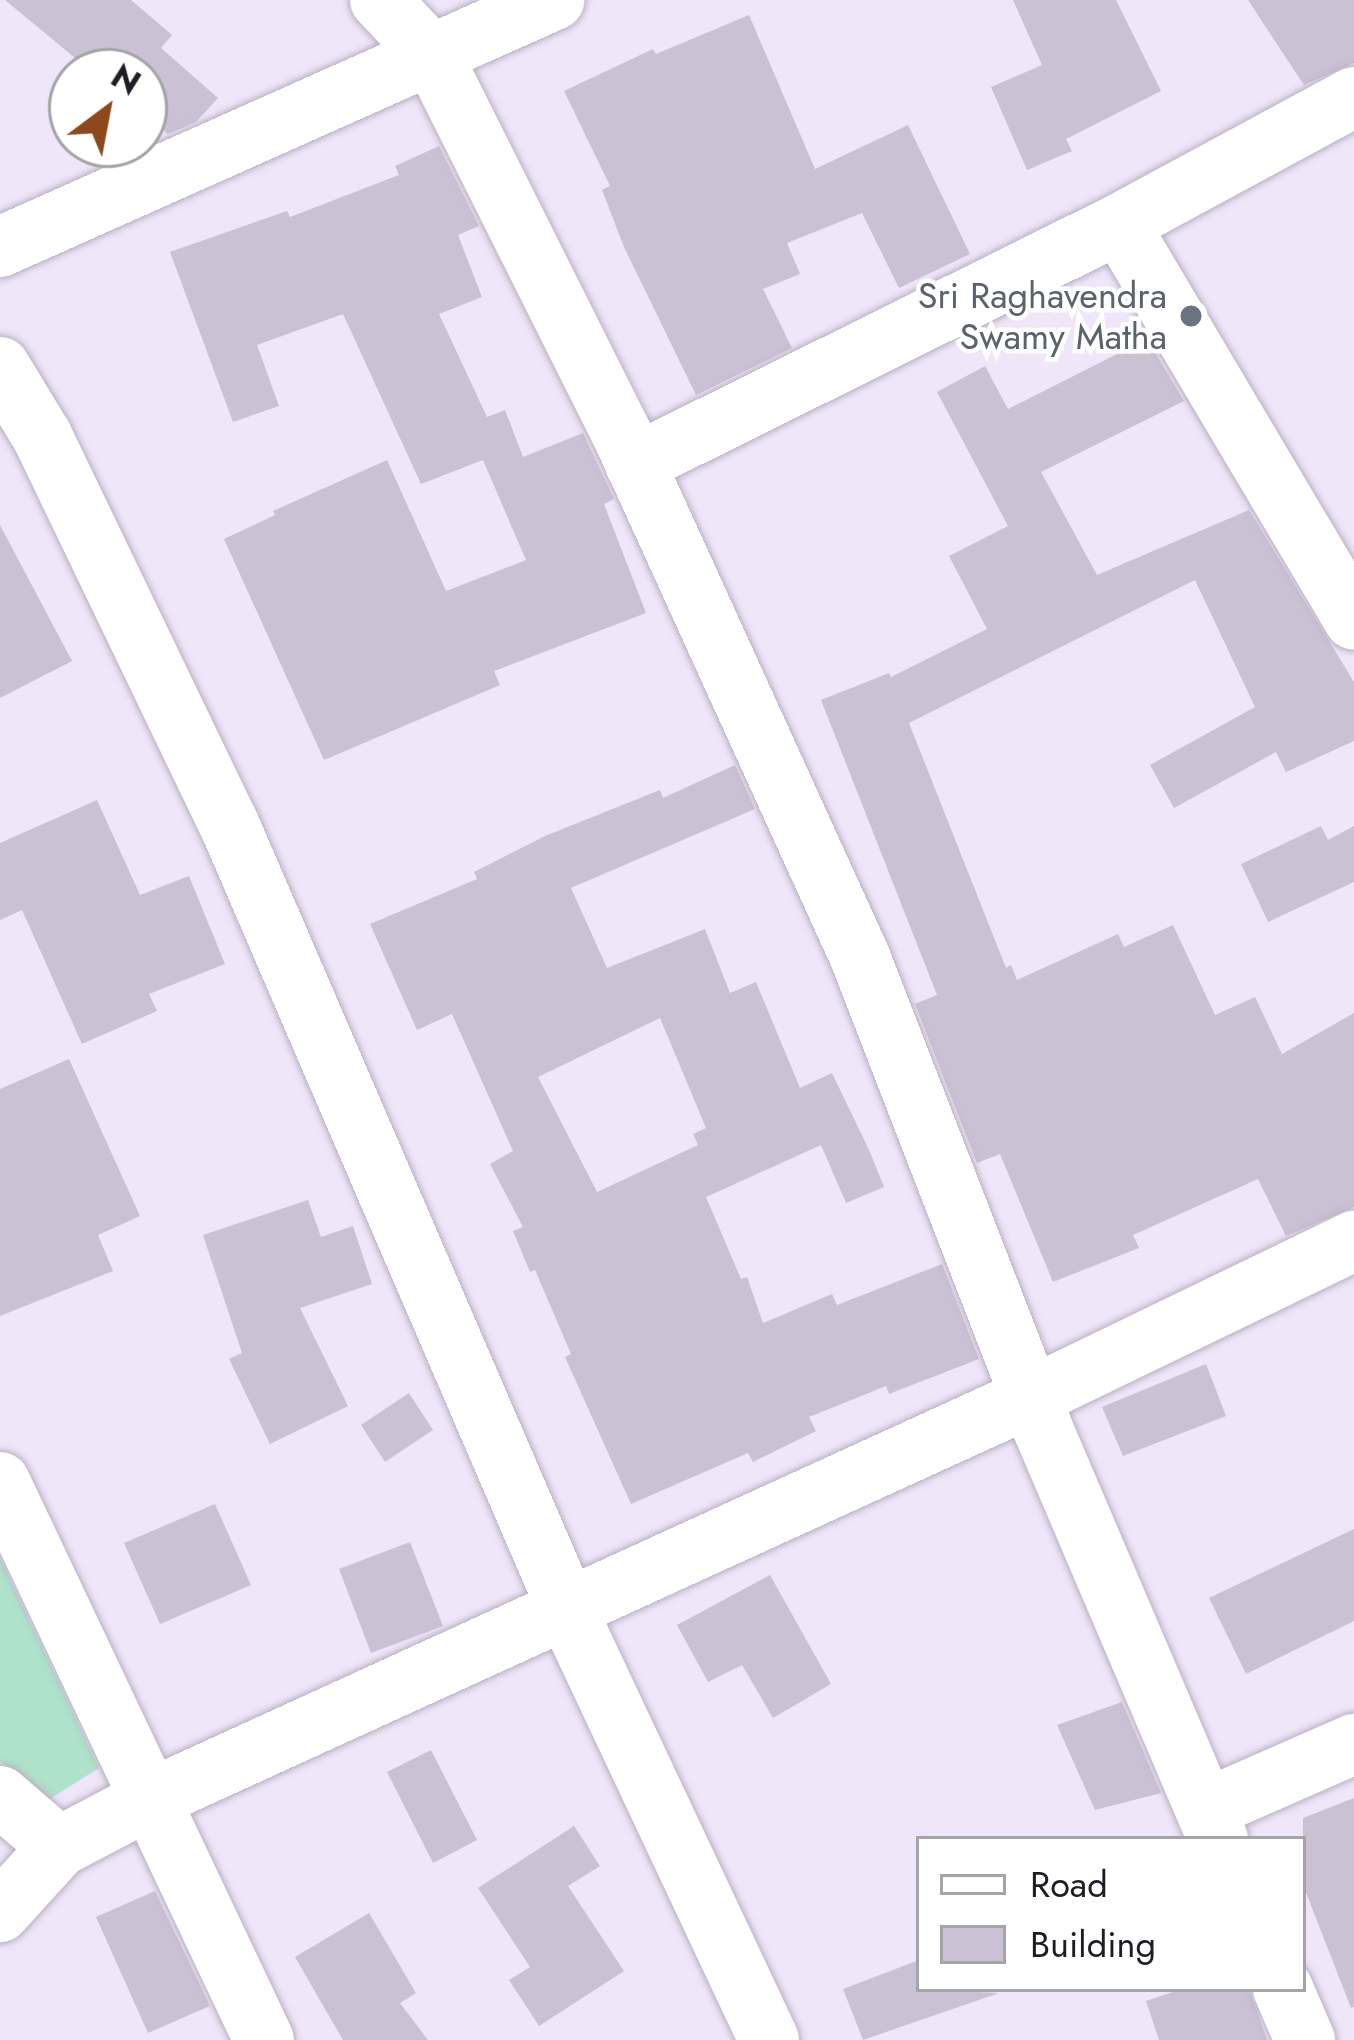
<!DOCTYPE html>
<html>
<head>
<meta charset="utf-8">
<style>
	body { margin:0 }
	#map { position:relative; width:1354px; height:2040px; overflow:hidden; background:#efe6f9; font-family:Jost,sans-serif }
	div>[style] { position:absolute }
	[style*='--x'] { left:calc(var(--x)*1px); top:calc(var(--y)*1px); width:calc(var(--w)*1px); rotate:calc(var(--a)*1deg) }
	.green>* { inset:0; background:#aee2ca }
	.building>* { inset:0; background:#cac1d4 }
	.roads { filter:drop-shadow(0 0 3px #bab0c3) drop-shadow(0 0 3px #bab0c3) }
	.minor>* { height:60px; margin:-30px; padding:0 30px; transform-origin:30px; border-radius:30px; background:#fff }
	.dots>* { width:33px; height:33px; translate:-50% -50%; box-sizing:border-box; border:6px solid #fff; border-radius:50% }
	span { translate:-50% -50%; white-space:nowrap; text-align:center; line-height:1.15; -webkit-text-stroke:9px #fff; paint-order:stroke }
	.worship-label { font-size:36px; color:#5b616d }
	.right { translate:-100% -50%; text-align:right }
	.legend { position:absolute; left:916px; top:1836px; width:390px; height:156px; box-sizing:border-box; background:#fff; border:3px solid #a5a4a7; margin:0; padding:15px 21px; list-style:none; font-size:36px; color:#1f1c23 }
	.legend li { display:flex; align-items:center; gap:24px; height:60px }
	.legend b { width:60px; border:3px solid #a5a4a7 }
	.north { position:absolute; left:48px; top:48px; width:120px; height:120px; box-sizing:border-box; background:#fff; border:3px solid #a5a4a7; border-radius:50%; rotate:32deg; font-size:33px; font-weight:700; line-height:48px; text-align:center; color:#1f1c23 }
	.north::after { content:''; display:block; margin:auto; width:42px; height:54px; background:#8d481e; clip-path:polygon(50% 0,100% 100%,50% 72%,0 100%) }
</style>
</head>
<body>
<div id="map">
	<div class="green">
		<div style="clip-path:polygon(0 1558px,99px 1768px,45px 1802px,0 1761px)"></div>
	</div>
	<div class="building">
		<div style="clip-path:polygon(5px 0,131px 0,172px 35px,161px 48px,218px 98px,196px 122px,168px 134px,144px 115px,144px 72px,92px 72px)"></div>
		<div style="clip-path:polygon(1013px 0,1116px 0,1161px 91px,1066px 139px,1072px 151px,1027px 170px,991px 87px,1042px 65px)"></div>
		<div style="clip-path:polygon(1248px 0,1354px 0,1354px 63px,1304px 85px)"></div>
		<div style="clip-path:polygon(749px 15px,815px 169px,908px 125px,970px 254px,899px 288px,862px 213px,787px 243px,800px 274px,763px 289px,792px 348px,696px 395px,624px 247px,602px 190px,610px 186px,564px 91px,653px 49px,656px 54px)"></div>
		<div style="clip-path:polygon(439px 146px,479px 226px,458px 235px,482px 297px,439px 314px,487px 417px,505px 410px,523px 457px,583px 433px,614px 499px,604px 504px,646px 613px,494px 671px,500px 685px,324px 760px,224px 539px,275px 515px,273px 511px,387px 460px,446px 591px,526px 560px,483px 460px,421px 484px,343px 314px,257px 345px,279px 406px,233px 422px,170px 252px,287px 211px,290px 217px,399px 175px,395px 166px)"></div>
		<div style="clip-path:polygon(1147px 339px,1184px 401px,1041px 472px,1097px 575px,1249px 510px,1354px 682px,1354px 741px,1286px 772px,1276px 752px,1174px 808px,1150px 765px,1255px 707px,1195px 580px,909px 723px,1006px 968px,1011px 965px,1017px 980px,1118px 934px,1124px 947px,1173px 925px,1215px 1015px,1255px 997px,1282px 1054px,1354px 1013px,1354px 1207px,1286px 1236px,1258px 1179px,1133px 1235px,1139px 1248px,1053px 1282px,1000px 1154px,977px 1163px,915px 1004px,937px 995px,821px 700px,889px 673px,891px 677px,987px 629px,949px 556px,1008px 526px,937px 392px,985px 366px,1008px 409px)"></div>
		<div style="clip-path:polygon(0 525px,72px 661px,0 698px)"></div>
		<div style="clip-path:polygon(evenodd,735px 765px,755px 809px,571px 888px,607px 968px,705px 929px,730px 993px,756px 982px,800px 1088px,832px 1073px,870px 1152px,884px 1187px,846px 1203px,821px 1145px,706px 1197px,741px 1279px,747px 1277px,763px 1323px,832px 1294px,837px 1305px,942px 1264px,979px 1359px,889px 1394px,886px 1386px,809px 1417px,816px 1431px,753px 1462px,748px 1453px,631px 1504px,565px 1357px,571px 1354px,535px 1270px,530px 1272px,513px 1231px,523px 1227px,490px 1164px,513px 1151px,452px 1014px,417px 1030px,370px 924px,477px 879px,474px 872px,545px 836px,660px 790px,663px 798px,735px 765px,660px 1018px,706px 1128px,693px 1134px,698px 1145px,597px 1192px,538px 1077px,660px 1018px)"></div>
		<div style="clip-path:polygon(97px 800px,140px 895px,189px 876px,225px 964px,149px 994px,157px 1011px,82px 1044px,22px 910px,0 920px,0 843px)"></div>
		<div style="clip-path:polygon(1321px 826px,1328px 840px,1354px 826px,1354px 882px,1268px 922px,1241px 864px)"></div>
		<div style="clip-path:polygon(69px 1059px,140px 1216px,98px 1235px,113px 1271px,0 1316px,0 1089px)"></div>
		<div style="clip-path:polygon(308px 1200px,321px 1237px,353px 1226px,372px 1284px,300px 1308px,348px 1406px,270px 1444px,229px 1359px,242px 1353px,203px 1235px)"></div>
		<div style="clip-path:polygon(1206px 1364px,1226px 1416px,1123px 1456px,1102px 1407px)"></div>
		<div style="clip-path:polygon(409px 1393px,433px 1430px,385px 1462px,361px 1425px)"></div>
		<div style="clip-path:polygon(215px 1504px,251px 1585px,160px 1624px,124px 1543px)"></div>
		<div style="clip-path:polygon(1354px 1529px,1354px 1621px,1246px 1674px,1209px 1598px)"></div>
		<div style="clip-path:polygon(410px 1542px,443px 1626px,371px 1653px,339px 1569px)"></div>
		<div style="clip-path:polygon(770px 1575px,831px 1684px,773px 1718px,742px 1665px,708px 1682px,677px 1625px)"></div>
		<div style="clip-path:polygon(1122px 1702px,1161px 1793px,1095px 1810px,1057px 1725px)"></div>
		<div style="clip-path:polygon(431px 1750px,477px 1840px,433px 1863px,387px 1772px)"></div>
		<div style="clip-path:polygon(1354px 1798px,1354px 2007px,1351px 2008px,1303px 1885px,1303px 1818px)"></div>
		<div style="clip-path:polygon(574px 1826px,600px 1866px,568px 1886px,624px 1971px,539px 2026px,509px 1980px,530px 1967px,478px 1888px)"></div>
		<div style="clip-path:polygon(155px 1891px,210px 2006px,148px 2033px,96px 1917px)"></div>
		<div style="clip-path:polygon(369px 1913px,416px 1993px,400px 2003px,428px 2040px,343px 2040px,295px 1957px)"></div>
		<div style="clip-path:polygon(919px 1960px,919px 1989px,999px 1993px,863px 2040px,843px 1989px)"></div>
		<div style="clip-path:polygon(1182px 1989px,1249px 1989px,1267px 2040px,1159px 2040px,1146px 2001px)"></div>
	</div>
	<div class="roads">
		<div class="minor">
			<div style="--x:380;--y:0;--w:76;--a:46.6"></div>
			<div style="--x:432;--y:55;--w:424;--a:63.4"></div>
			<div style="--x:622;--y:434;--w:575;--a:65.53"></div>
			<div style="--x:860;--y:957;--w:506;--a:68.81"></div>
			<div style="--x:1043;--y:1429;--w:446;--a:66.9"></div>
			<div style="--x:1354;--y:97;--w:267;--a:151.6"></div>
			<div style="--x:1119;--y:224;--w:460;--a:59.3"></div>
			<div style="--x:0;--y:247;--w:607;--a:-24.03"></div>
			<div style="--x:0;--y:367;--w:81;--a:58.7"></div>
			<div style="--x:42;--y:436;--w:431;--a:64.3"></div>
			<div style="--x:229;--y:824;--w:884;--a:66.68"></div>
			<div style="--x:579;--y:1636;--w:446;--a:64.8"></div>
			<div style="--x:635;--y:464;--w:540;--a:-26.38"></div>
			<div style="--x:0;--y:1482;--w:617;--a:64.68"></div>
			<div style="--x:0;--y:1796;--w:78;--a:40.8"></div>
			<div style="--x:59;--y:1847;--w:88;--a:132.2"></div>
			<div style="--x:1206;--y:1809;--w:162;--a:-23.7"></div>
			<div style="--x:59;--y:1847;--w:101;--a:-27.8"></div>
			<div style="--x:148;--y:1800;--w:971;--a:-24.53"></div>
			<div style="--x:1031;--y:1397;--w:359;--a:-25.8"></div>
			<div style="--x:1283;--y:1989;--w:56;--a:66.7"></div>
		</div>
	</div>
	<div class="dots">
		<div style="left:1191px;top:316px;background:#6b7280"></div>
	</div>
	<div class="worship-label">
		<span class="right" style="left:1167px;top:316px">Sri Raghavendra<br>Swamy Matha</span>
	</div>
	<ul class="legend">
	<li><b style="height:15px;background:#fff"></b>Road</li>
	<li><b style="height:33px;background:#cac1d4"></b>Building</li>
	</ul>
	<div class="north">N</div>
</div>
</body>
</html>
